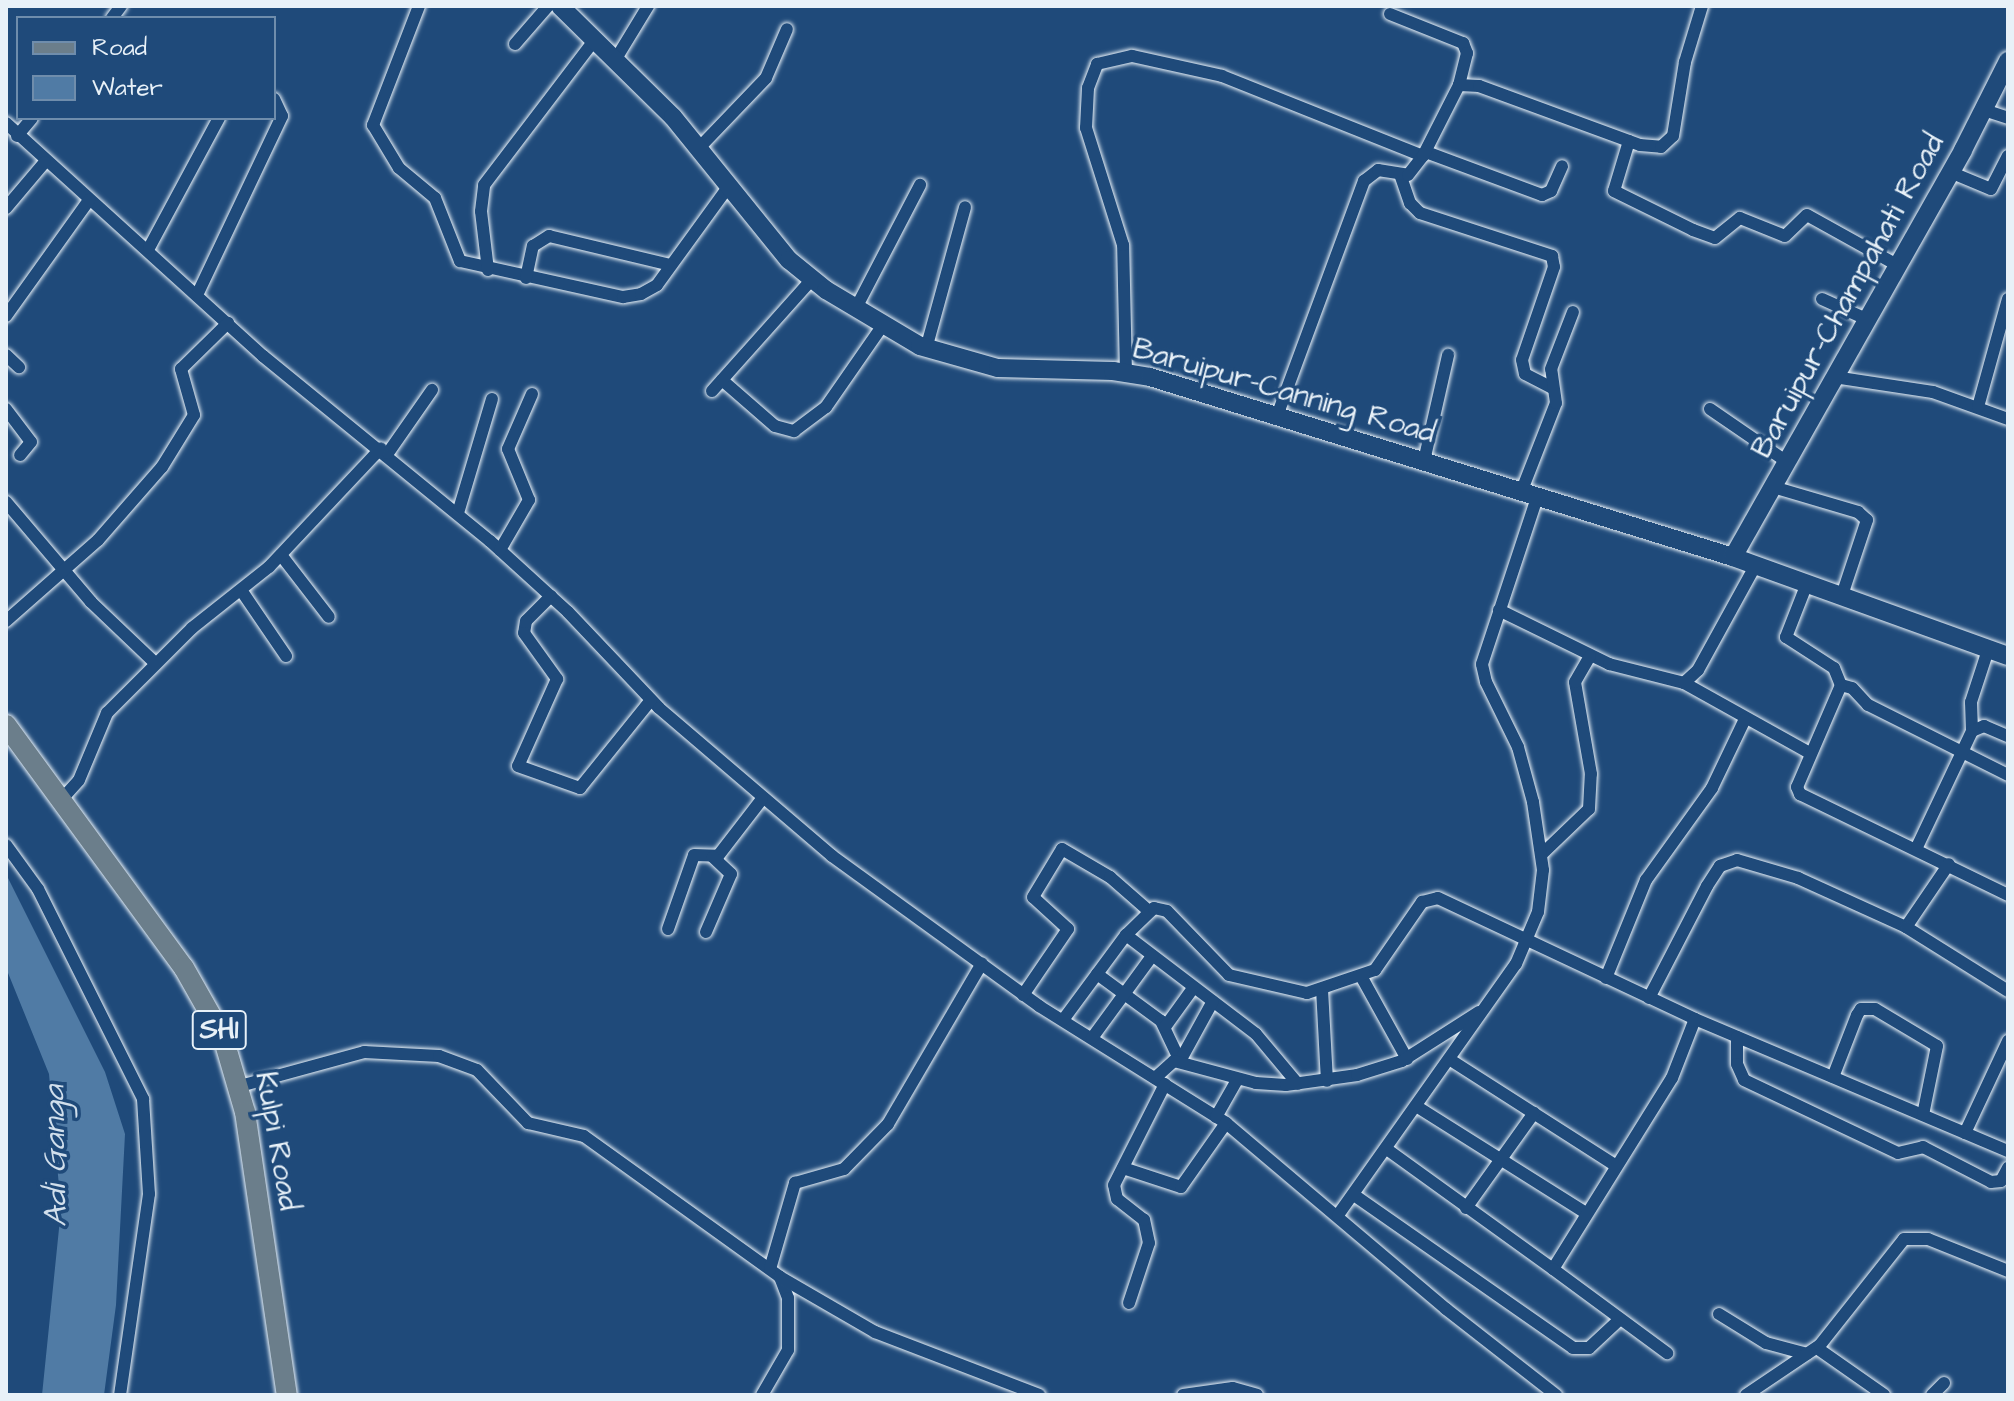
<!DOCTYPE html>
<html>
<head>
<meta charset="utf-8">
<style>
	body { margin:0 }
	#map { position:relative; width:2014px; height:1401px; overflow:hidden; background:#1f4a7a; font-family:"Architects Daughter",sans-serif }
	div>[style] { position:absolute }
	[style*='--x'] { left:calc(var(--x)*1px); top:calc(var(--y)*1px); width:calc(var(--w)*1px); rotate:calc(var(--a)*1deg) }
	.water>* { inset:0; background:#507ba5 }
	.roads { filter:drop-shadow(0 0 2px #e8f1f8) drop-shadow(0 0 2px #e8f1f8) }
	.street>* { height:12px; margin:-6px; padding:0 6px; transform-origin:6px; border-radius:6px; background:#1f4a7a }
	.secondary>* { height:18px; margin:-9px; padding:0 9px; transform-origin:9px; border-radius:9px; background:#1f4a7a }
	.primary>* { height:20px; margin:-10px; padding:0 10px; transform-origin:10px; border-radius:10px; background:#6b7e8b }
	span { translate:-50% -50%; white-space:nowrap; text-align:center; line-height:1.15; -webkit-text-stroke:7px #1f4a7a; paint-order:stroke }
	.shield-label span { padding:2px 6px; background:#1f4a7a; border:2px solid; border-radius:6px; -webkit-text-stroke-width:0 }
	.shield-label { font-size:28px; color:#e8f1f8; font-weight:700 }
	.street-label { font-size:30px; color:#e8f1f8 }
	.water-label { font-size:32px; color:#d1dfec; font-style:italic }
	.frame { position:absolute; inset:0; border:8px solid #e8f1f8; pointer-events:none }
	.legend { position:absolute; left:16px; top:16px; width:260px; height:104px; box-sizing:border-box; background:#1f4a7a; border:2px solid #6f8dac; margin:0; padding:10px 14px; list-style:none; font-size:24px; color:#e8f1f8 }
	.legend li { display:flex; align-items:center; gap:16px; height:40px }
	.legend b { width:40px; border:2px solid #6f8dac }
</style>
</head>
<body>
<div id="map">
	<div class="water">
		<div style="clip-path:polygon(6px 874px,105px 1072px,125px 1134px,116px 1305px,104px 1395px,42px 1395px,61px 1209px,49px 1074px,6px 968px)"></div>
	</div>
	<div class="roads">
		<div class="street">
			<div style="--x:419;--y:6;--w:128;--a:111.1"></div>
			<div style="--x:373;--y:125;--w:50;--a:58.8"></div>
			<div style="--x:399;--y:168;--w:47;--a:39.8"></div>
			<div style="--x:435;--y:198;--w:68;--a:68.4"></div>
			<div style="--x:460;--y:261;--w:167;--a:12.5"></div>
			<div style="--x:623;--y:297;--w:18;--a:-9"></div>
			<div style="--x:641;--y:294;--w:18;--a:-29"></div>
			<div style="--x:657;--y:285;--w:122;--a:-54"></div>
			<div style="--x:1390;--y:14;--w:79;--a:21.7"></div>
			<div style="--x:1463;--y:43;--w:11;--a:68"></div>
			<div style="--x:1467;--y:53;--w:33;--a:104"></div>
			<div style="--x:112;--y:18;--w:15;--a:-53"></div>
			<div style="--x:515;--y:44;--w:50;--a:-49"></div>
			<div style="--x:614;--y:62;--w:66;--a:-58.7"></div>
			<div style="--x:1984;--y:110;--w:25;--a:18"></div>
			<div style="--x:6;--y:123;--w:347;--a:42.2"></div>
			<div style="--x:263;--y:356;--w:293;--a:39.2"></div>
			<div style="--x:490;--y:541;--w:105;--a:42.3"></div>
			<div style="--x:568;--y:612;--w:132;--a:46.5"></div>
			<div style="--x:659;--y:708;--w:228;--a:40.5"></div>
			<div style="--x:832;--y:856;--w:256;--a:35.9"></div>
			<div style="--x:1039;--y:1006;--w:221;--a:32"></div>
			<div style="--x:1226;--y:1123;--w:288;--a:40.2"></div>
			<div style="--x:1446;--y:1309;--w:140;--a:38"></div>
			<div style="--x:17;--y:136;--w:23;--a:-50"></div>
			<div style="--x:1629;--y:141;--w:52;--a:106.7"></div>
			<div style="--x:1614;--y:191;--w:88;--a:26.3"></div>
			<div style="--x:1693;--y:230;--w:23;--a:20"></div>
			<div style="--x:1715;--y:238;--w:32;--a:-39"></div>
			<div style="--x:1740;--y:218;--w:48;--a:21.8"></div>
			<div style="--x:1785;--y:236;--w:30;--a:-44"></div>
			<div style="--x:1807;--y:215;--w:103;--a:29.1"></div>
			<div style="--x:698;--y:149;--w:98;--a:-46.2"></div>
			<div style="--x:766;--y:78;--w:53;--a:-66.8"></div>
			<div style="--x:1426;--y:152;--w:124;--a:20.3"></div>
			<div style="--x:1542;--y:195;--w:10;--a:-24"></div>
			<div style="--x:1551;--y:191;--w:27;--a:-66"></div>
			<div style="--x:1950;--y:172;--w:44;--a:22.5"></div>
			<div style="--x:1991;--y:189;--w:37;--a:-63"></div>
			<div style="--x:1401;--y:177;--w:28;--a:71"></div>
			<div style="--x:1410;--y:203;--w:14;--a:45"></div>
			<div style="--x:1420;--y:213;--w:139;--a:18"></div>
			<div style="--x:1552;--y:256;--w:11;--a:80"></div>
			<div style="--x:1554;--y:267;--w:98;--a:109"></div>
			<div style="--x:1522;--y:360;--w:14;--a:78"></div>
			<div style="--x:1525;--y:374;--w:31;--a:27"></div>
			<div style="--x:6;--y:208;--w:60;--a:-49.7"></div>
			<div style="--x:149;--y:248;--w:148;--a:-61.7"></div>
			<div style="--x:488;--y:270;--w:59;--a:-96.8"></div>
			<div style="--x:481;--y:211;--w:26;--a:-83"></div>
			<div style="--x:484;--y:185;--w:180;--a:-52.7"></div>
			<div style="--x:526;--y:278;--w:33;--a:-78"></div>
			<div style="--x:533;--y:246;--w:19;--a:-32"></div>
			<div style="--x:549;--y:236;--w:125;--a:13.4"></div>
			<div style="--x:198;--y:293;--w:196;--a:-64.6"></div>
			<div style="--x:282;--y:116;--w:19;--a:-115"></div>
			<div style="--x:1822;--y:299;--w:48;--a:24.4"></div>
			<div style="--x:856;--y:308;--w:139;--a:-62.5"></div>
			<div style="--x:6;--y:316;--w:143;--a:-54.4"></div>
			<div style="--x:926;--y:349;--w:147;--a:-74.6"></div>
			<div style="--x:6;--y:355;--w:18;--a:43"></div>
			<div style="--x:1126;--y:373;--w:128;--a:-91.3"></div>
			<div style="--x:1123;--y:245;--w:123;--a:-107.5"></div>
			<div style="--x:1086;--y:128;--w:40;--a:-87.1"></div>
			<div style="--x:1088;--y:88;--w:26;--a:-69"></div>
			<div style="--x:1097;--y:64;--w:36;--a:-13"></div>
			<div style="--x:1132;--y:56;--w:92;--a:12.5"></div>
			<div style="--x:1222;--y:76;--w:216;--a:21.7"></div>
			<div style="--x:1834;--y:377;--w:100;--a:8.6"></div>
			<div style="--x:1933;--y:392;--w:80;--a:19.8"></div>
			<div style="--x:722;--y:380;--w:70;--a:41"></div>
			<div style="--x:775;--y:426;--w:20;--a:15"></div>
			<div style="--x:794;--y:431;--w:40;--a:-37"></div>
			<div style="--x:826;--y:407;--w:100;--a:-55.2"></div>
			<div style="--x:712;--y:391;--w:150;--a:-48.2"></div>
			<div style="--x:1978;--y:407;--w:112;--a:-74.5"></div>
			<div style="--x:6;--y:409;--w:41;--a:52.9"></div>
			<div style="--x:31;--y:442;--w:17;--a:130"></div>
			<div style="--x:1710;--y:409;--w:93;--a:34.5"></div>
			<div style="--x:1277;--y:416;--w:251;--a:-69.7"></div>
			<div style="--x:1364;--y:181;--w:18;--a:-38"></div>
			<div style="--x:1378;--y:170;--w:30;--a:9"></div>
			<div style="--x:1408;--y:175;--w:24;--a:-52"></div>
			<div style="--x:1423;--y:156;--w:80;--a:-63.1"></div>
			<div style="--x:1459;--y:85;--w:20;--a:3"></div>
			<div style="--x:1479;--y:86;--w:171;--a:20.1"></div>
			<div style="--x:1640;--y:145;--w:21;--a:5"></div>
			<div style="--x:1661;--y:147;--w:16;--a:-43"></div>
			<div style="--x:1673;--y:136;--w:75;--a:-80.8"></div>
			<div style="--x:1685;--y:62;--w:59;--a:-73.1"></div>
			<div style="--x:388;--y:453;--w:77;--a:-55.1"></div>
			<div style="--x:1424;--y:461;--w:109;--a:-77.2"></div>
			<div style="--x:1773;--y:487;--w:89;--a:16.4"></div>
			<div style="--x:1858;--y:512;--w:12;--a:42"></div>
			<div style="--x:1867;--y:520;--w:82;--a:108.4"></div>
			<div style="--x:1522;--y:490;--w:93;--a:-68.7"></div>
			<div style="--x:1556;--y:403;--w:34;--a:-98"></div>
			<div style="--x:1551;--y:369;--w:61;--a:-68.9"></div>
			<div style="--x:6;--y:502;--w:131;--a:49.6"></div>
			<div style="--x:91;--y:602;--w:88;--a:43.6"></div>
			<div style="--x:458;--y:513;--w:119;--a:-73.4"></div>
			<div style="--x:500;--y:550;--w:58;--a:-59.9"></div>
			<div style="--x:529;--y:500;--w:55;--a:-112.4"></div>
			<div style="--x:508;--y:449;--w:60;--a:-66.4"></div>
			<div style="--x:281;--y:555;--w:78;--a:52.3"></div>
			<div style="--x:1806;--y:586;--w:55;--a:111.4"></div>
			<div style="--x:1786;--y:637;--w:57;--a:32.9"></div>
			<div style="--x:1834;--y:668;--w:18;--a:68"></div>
			<div style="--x:241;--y:590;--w:80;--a:55.7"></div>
			<div style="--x:551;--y:596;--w:35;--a:135"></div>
			<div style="--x:526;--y:621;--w:12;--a:99"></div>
			<div style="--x:524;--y:633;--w:57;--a:54.3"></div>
			<div style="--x:557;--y:679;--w:95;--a:114.1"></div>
			<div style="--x:518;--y:766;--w:66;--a:19.5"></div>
			<div style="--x:580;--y:788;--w:113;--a:-51.1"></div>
			<div style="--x:1499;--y:610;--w:123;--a:26.1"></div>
			<div style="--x:1609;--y:664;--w:77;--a:14.2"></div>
			<div style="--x:1684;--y:683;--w:19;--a:-43"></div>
			<div style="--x:1698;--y:670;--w:116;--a:-61.2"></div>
			<div style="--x:6;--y:621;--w:123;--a:-41.4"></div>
			<div style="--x:98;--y:540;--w:97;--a:-48.8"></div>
			<div style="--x:162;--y:467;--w:61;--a:-58.4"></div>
			<div style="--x:194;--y:415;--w:48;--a:-105.8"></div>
			<div style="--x:181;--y:369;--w:66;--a:-44.4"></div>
			<div style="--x:1684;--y:683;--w:142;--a:29.1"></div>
			<div style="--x:1972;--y:731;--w:29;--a:-92"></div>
			<div style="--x:1971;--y:702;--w:55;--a:-71.9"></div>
			<div style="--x:2008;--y:775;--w:157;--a:-153.4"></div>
			<div style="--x:1868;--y:705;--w:23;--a:-133"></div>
			<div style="--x:1852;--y:688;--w:11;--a:-165"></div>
			<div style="--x:1841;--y:685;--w:111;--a:113.3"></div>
			<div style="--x:1797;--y:787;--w:8;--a:67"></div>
			<div style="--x:1800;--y:794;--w:231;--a:25.9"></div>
			<div style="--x:62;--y:799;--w:25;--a:-48"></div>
			<div style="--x:79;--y:780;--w:73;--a:-67.3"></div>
			<div style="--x:107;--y:713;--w:120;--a:-45"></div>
			<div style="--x:192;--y:628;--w:98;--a:-38.4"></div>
			<div style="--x:269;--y:567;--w:163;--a:-46.7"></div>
			<div style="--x:6;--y:845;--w:54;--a:54"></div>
			<div style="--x:38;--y:889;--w:235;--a:63.4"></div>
			<div style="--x:143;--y:1099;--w:95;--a:86.4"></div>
			<div style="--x:149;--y:1194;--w:203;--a:98.2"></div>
			<div style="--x:1917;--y:847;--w:128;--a:-64.6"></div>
			<div style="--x:1972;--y:731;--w:13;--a:-23"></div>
			<div style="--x:1984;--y:726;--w:26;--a:23"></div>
			<div style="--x:1542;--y:854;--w:65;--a:-43.8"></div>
			<div style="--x:1589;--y:809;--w:35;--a:-87"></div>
			<div style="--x:1591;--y:774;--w:93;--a:-99.9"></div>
			<div style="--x:1575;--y:682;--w:30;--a:-60"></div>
			<div style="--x:1906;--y:927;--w:76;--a:-55.7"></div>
			<div style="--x:668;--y:929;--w:78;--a:-70.6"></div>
			<div style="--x:694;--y:855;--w:24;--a:2"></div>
			<div style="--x:718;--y:856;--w:72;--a:-52.3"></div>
			<div style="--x:706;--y:932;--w:63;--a:-66.7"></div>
			<div style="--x:731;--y:874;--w:25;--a:-137"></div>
			<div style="--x:1126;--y:935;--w:163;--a:37.3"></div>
			<div style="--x:1256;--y:1034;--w:65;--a:50"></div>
			<div style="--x:1097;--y:974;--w:79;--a:36.3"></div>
			<div style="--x:1161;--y:1021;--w:44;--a:64.6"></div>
			<div style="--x:1361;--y:976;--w:95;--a:61"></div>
			<div style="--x:1606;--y:978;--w:106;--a:-67.8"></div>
			<div style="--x:1646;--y:880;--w:113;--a:-54.3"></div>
			<div style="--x:1712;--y:788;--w:76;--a:-64.4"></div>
			<div style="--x:1322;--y:989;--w:92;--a:86.9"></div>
			<div style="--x:1023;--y:995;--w:80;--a:-55.7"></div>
			<div style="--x:1068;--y:929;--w:47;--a:-137.6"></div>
			<div style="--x:1033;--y:897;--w:56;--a:-58.9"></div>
			<div style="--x:1062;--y:849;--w:56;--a:30.3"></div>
			<div style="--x:1110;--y:877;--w:52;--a:41.1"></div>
			<div style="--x:1649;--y:998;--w:126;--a:-62.6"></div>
			<div style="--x:1707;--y:886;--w:24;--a:-57"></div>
			<div style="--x:1720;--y:866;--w:18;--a:-19"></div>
			<div style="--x:1737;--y:860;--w:64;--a:16.4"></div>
			<div style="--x:1798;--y:878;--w:119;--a:24.4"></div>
			<div style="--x:1906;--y:927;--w:120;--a:32.1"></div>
			<div style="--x:1063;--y:1020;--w:106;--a:-53.5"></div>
			<div style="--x:1126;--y:935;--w:39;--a:-44"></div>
			<div style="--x:1154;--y:908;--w:13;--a:13"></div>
			<div style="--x:1167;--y:911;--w:89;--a:45.9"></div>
			<div style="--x:1229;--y:975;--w:80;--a:13"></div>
			<div style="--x:1307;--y:993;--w:72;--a:-18.7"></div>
			<div style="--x:1375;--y:970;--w:83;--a:-55.3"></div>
			<div style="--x:1422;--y:902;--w:16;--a:-14"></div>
			<div style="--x:1438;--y:898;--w:284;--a:25.2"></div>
			<div style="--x:1695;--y:1019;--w:340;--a:22.9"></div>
			<div style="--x:1165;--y:1027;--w:49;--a:-54.1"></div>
			<div style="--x:1737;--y:1037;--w:27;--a:90"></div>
			<div style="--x:1737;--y:1064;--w:17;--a:66"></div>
			<div style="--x:1744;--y:1080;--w:170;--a:25.4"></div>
			<div style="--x:1898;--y:1153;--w:26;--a:-13"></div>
			<div style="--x:1923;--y:1147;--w:76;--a:27.2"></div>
			<div style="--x:1991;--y:1182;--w:10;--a:-6"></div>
			<div style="--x:2001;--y:1181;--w:15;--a:-62"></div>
			<div style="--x:1092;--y:1038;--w:102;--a:-53.8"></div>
			<div style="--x:1449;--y:1059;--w:197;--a:32.6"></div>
			<div style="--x:1180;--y:1061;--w:68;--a:-61.2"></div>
			<div style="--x:1833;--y:1077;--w:66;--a:-68.8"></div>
			<div style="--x:1857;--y:1015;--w:7;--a:-56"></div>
			<div style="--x:1861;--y:1009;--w:14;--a:0"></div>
			<div style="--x:1875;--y:1009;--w:72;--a:30.8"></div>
			<div style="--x:1937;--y:1046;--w:70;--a:101.5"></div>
			<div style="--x:1155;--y:1078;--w:25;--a:-42"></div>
			<div style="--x:1174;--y:1061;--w:85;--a:15"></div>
			<div style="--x:1256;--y:1083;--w:30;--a:4"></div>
			<div style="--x:1286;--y:1085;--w:72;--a:-8"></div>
			<div style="--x:1357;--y:1075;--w:47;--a:-17.3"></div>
			<div style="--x:1402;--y:1061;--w:91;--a:-32.5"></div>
			<div style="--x:240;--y:1086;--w:129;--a:-15.3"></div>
			<div style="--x:364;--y:1052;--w:75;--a:3.1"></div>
			<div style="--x:439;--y:1056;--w:40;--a:20.2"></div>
			<div style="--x:477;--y:1070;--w:74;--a:46.1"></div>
			<div style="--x:528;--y:1123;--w:57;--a:13.1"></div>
			<div style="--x:584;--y:1136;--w:241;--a:35.7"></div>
			<div style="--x:780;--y:1277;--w:22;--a:69"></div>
			<div style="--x:788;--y:1298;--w:52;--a:90"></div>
			<div style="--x:788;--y:1350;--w:52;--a:120"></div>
			<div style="--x:1416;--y:1106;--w:201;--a:32.2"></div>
			<div style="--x:1216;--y:1117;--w:43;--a:-60.4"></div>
			<div style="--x:1965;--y:1133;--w:102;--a:-64.9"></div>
			<div style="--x:1388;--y:1150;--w:203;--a:35.8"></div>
			<div style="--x:1553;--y:1269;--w:225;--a:-58.1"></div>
			<div style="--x:1672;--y:1078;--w:63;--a:-68.7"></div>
			<div style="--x:1123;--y:1168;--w:61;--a:18.1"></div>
			<div style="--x:1181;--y:1187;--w:78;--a:-54.9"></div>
			<div style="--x:1354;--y:1195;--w:267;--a:34.9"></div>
			<div style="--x:1573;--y:1348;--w:16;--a:0"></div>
			<div style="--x:1589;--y:1348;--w:42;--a:-43.1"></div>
			<div style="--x:1466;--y:1208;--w:117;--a:-54.4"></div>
			<div style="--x:1338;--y:1215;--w:308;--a:-54.7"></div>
			<div style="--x:1516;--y:964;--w:56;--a:-67.1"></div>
			<div style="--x:1538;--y:912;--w:42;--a:-83.2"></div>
			<div style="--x:1543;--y:870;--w:69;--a:-98.4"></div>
			<div style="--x:1533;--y:802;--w:57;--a:-105.3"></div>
			<div style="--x:1518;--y:747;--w:72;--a:-116.2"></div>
			<div style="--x:1486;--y:682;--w:18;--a:-103"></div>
			<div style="--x:1482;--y:664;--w:178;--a:-71.7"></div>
			<div style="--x:770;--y:1269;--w:90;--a:-73.8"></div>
			<div style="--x:795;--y:1183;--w:51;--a:-15.9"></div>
			<div style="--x:844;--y:1169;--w:63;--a:-45.6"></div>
			<div style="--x:888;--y:1124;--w:186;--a:-59.7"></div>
			<div style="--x:1553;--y:1269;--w:142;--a:36.4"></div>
			<div style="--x:780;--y:1277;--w:110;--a:30.1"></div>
			<div style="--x:875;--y:1332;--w:176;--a:21"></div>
			<div style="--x:1129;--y:1303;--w:63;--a:-71.6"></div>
			<div style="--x:1149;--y:1243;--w:24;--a:-102"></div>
			<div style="--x:1144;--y:1220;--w:34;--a:-142"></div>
			<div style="--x:1117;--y:1199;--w:14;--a:-102"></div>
			<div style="--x:1114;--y:1185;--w:113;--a:-63.2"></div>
			<div style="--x:1719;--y:1314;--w:55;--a:31.7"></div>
			<div style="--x:1766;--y:1343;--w:42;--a:15"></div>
			<div style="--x:1817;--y:1348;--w:82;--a:35"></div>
			<div style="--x:1183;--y:1395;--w:50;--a:-8"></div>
			<div style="--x:1233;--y:1388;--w:25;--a:16"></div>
			<div style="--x:1746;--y:1395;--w:89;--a:-34"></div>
			<div style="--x:1820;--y:1345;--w:135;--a:-51.6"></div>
			<div style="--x:1904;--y:1239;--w:24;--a:0"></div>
			<div style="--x:1928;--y:1239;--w:86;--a:21.8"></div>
			<div style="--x:1932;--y:1395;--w:17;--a:-45"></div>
		</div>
		<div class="secondary">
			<div style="--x:560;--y:6;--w:158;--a:44.5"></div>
			<div style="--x:673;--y:117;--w:184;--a:51"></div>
			<div style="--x:789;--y:260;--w:48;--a:39"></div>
			<div style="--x:826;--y:290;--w:109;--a:30.8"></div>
			<div style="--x:920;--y:346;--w:81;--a:15.8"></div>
			<div style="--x:998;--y:368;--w:115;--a:1.5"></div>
			<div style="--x:1113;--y:371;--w:37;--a:9"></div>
			<div style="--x:1150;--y:377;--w:610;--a:17.16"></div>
			<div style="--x:1733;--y:557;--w:292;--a:19.8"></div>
			<div style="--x:1733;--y:557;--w:467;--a:-60.5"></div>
			<div style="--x:1963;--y:150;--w:100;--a:-63.2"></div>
		</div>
		<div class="primary">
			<div style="--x:6;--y:725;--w:301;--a:53.8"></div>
			<div style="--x:184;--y:968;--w:79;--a:60.5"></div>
			<div style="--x:223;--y:1037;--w:78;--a:73.7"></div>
			<div style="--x:245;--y:1112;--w:286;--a:81.6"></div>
		</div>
	</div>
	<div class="shield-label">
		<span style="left:219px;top:1030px">SH1</span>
	</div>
	<div class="street-label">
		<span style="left:1848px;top:296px;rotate:-61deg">Baruipur-Champahati Road</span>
		<span style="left:1284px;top:391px;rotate:16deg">Baruipur-Canning Road</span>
		<span style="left:277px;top:1141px;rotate:80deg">Kulpi Road</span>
	</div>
	<div class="water-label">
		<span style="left:56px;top:1156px;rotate:-91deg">Adi Ganga</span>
	</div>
	<div class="frame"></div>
	<ul class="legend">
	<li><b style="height:10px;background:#6b7e8b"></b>Road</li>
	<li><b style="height:22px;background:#507ba5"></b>Water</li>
	</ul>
</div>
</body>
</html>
